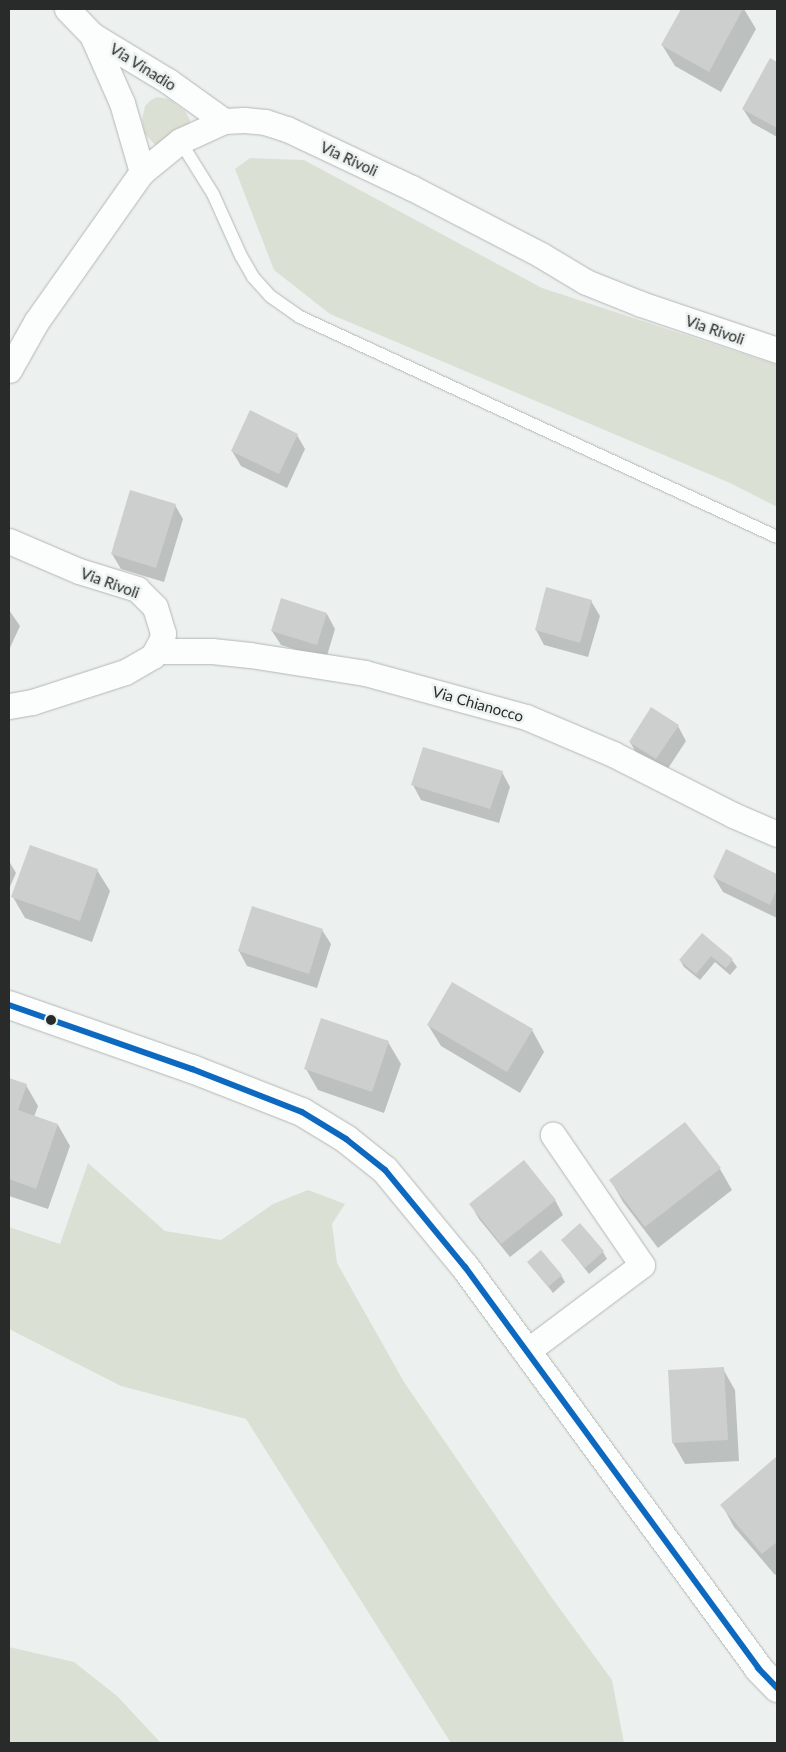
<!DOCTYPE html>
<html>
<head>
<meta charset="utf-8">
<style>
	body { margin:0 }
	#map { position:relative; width:786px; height:1752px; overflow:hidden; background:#ecf1ef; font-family:Lato,sans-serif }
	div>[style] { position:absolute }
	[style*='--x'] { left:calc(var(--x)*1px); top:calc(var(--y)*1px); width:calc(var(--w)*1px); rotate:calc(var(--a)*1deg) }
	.green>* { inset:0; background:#dbe0d4 }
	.shadow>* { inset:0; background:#0003 }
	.building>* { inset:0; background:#cccfcd }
	.roads { filter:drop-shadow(0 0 1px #b3b6b5) drop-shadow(0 0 1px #b3b6b5) }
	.lane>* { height:12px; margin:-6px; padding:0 6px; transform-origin:6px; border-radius:6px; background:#fcfdfd }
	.street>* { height:25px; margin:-12.5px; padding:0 12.5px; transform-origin:12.5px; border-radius:12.5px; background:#fcfdfd }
	.secondary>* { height:28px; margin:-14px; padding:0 14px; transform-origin:14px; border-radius:14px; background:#fcfdfd }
	.bus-1>* { height:6px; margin:-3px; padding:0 3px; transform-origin:3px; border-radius:3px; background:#0c69bf }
	.dots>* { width:14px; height:14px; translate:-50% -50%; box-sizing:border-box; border:2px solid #ebf2f0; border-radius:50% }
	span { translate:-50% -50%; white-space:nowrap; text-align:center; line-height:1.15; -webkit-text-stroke:5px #ebf2f0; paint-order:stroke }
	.street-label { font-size:15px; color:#282b2a }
	.frame { position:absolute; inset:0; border:10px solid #282b2a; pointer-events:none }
</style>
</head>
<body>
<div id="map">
	<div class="green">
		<div style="clip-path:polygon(157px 97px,169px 99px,185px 111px,190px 120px,190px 130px,156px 146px,145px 134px,142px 120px,145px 106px,151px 100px)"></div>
		<div style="clip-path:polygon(250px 158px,304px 160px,542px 288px,777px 365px,777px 507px,730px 483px,330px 314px,274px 270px,235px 169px)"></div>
		<div style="clip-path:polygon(88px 1163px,165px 1231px,221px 1240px,273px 1204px,308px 1190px,345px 1204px,332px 1224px,337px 1263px,404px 1382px,552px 1598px,612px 1680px,624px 1743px,451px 1743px,246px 1419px,121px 1386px,9px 1329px,9px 1227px,60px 1244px)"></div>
		<div style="clip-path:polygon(9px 1647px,74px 1662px,117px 1696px,161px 1743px,9px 1743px)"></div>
	</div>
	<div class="shadow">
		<div style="clip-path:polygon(683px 9px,744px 9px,756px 29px,721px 92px,675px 66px,662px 45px)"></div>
		<div style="clip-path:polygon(771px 59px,777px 63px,777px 137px,752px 123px,743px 109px)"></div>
		<div style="clip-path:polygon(297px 435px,305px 449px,287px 488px,241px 466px,232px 451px)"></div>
		<div style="clip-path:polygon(175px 505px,183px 519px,164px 582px,121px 569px,112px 554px)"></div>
		<div style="clip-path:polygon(591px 601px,600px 616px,588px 657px,544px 645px,536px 630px)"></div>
		<div style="clip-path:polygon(9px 610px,20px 626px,9px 650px)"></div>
		<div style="clip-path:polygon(327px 614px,335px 629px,326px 659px,281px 645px,272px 631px)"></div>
		<div style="clip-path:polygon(678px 726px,686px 741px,665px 773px,638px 756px,630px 742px)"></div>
		<div style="clip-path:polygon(502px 772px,510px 787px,499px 823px,421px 800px,413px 785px)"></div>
		<div style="clip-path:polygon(727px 851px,777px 875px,777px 918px,723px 892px,714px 877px)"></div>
		<div style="clip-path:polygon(9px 861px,16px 873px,9px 889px)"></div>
		<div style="clip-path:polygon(97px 870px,110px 891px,92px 942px,25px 918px,13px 897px)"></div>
		<div style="clip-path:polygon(322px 930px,331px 944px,317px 988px,247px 966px,239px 951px)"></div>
		<div style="clip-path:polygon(702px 934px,732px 960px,737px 967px,730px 975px,715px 962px,700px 980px,684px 967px,680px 960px)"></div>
		<div style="clip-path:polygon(428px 1025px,532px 1030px,544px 1052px,520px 1093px,441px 1046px)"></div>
		<div style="clip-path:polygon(388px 1042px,401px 1064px,384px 1113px,318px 1090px,306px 1069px)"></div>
		<div style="clip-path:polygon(9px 1079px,26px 1085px,38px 1106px,34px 1117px,58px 1125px,70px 1146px,48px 1209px,9px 1196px)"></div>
		<div style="clip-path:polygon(685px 1123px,720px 1169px,732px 1190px,658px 1248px,623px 1202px,611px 1181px)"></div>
		<div style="clip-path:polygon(555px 1200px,563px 1215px,510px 1257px,479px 1219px,471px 1205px)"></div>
		<div style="clip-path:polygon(562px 1240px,603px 1252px,607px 1259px,589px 1274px)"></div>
		<div style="clip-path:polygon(529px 1262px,561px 1275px,565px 1282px,553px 1293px)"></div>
		<div style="clip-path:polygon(723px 1369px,735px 1390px,739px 1461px,685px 1464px,673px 1443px)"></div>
		<div style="clip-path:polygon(777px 1458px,777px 1573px,775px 1575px,734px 1527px,722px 1505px)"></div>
	</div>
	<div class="building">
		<div style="clip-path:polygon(681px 9px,743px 9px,709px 72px,661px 45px)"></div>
		<div style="clip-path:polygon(770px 58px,777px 62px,777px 128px,742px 109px)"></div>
		<div style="clip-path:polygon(250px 410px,298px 434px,279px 474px,231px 451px)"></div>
		<div style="clip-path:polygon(130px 490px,176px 504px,156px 568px,111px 554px)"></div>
		<div style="clip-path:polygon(546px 587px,592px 600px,580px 643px,535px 630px)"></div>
		<div style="clip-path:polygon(281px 598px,327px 613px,317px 645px,271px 631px)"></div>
		<div style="clip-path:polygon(651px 707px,679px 725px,656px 759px,629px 742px)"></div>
		<div style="clip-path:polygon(423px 747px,503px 771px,490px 809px,411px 785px)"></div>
		<div style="clip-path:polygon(30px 845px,98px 869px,80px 921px,11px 897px)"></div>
		<div style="clip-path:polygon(726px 849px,777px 874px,777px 889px,770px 905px,713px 877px)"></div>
		<div style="clip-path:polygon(252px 906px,323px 929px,309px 974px,238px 951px)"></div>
		<div style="clip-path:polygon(702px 933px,733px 959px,726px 968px,711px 956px,696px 974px,679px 960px)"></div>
		<div style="clip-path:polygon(452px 982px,533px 1029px,507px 1072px,427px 1025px)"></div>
		<div style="clip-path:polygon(321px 1018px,389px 1041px,372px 1092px,304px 1069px)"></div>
		<div style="clip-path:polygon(9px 1078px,27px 1084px,18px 1110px,58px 1124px,36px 1189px,9px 1179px)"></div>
		<div style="clip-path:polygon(685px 1122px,721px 1168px,645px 1227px,609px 1180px)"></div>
		<div style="clip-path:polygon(524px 1160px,556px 1200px,501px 1244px,469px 1204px)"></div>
		<div style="clip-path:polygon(580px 1223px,604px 1251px,585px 1268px,561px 1240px)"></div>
		<div style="clip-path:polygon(541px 1250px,562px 1275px,548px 1287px,527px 1262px)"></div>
		<div style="clip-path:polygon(724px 1367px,728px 1440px,672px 1443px,668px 1370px)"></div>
		<div style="clip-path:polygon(777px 1456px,777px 1542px,762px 1554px,720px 1505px)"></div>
	</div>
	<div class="roads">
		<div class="lane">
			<div style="--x:180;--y:141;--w:62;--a:58.1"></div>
			<div style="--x:213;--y:194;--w:68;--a:65.7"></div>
			<div style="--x:241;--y:256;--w:24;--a:60"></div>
			<div style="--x:253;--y:277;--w:25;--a:48"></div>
			<div style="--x:270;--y:296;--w:37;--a:35"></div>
			<div style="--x:300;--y:317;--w:525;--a:24.76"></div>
		</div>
		<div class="street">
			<div style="--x:67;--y:9;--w:36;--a:46"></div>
			<div style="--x:92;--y:35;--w:89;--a:31.2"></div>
			<div style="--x:168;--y:81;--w:69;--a:35.5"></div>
			<div style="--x:92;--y:35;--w:74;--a:66.2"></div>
			<div style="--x:122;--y:103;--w:72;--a:73.8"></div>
			<div style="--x:9;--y:370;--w:55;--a:-60.6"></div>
			<div style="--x:36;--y:322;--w:184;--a:-54.8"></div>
			<div style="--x:142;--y:172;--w:49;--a:-39.2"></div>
			<div style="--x:180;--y:141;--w:48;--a:-24.4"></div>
			<div style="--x:224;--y:121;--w:20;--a:-3"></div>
			<div style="--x:244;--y:120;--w:21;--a:5"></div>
			<div style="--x:265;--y:122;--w:23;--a:18"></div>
			<div style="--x:287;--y:129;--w:138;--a:25.3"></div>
			<div style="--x:412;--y:188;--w:145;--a:27.4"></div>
			<div style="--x:541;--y:255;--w:52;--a:31"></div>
			<div style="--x:586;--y:282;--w:59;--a:21.8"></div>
			<div style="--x:641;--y:304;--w:144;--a:18.7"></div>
			<div style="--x:9;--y:541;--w:76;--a:23.2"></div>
			<div style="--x:79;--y:571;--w:61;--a:17.2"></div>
			<div style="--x:137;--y:589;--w:25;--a:45"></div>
			<div style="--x:155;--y:607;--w:27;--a:73"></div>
			<div style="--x:163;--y:633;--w:6;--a:99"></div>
			<div style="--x:162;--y:639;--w:19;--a:118"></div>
			<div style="--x:153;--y:656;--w:32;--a:150"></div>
			<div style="--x:125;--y:672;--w:98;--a:162.1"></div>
			<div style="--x:32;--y:702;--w:23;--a:170"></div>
			<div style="--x:156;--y:651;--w:56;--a:0"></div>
			<div style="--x:212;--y:651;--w:38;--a:6"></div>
			<div style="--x:250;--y:655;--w:116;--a:8.9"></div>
			<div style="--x:365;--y:673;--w:167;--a:15.3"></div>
			<div style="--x:526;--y:717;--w:95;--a:23"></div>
			<div style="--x:613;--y:754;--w:135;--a:26.9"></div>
			<div style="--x:733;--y:815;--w:48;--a:23.4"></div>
			<div style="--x:526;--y:1352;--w:145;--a:-36.9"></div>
			<div style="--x:642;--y:1265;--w:158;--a:-124.4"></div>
		</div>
		<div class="secondary">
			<div style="--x:9;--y:1005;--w:194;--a:19.3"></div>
			<div style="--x:192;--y:1069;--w:118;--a:21.4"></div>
			<div style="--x:302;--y:1112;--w:52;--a:31.5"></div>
			<div style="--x:346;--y:1139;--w:50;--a:38.5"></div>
			<div style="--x:385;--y:1170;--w:126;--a:50.5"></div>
			<div style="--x:465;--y:1267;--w:497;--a:53.8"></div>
			<div style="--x:758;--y:1668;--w:28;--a:46"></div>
		</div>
	</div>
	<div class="bus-1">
		<div style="--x:9;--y:1005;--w:194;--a:19.3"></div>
		<div style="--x:192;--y:1069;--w:118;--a:21.4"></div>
		<div style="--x:302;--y:1112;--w:52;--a:31.5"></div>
		<div style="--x:346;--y:1139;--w:50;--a:38.5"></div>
		<div style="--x:385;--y:1170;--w:126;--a:50.5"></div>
		<div style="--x:465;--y:1267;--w:497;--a:53.8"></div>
		<div style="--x:758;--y:1668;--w:28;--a:46"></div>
	</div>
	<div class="dots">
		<div style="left:51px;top:1020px;background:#282b2a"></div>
	</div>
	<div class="street-label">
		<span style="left:143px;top:67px;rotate:32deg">Via Vinadio</span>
		<span style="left:349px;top:159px;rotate:25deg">Via Rivoli</span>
		<span style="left:715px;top:330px;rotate:19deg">Via Rivoli</span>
		<span style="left:110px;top:583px;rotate:20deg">Via Rivoli</span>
		<span style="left:478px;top:704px;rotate:16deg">Via Chianocco</span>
	</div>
	<div class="frame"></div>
</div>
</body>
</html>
